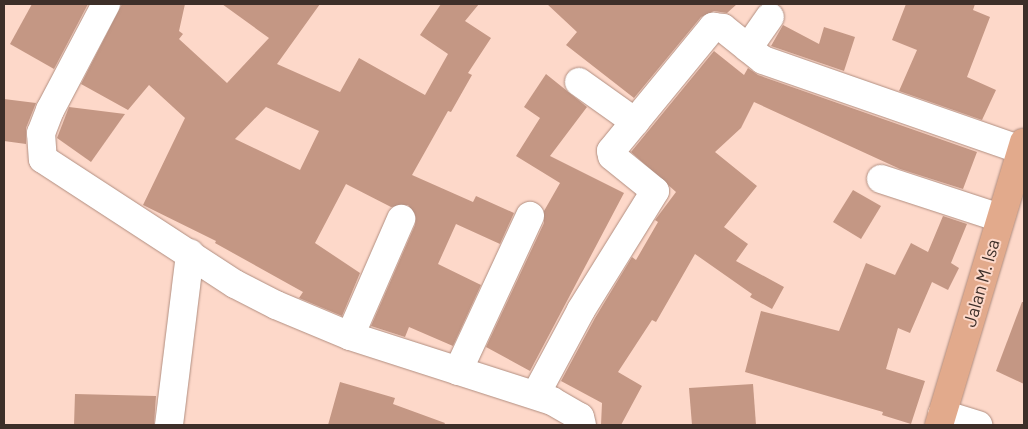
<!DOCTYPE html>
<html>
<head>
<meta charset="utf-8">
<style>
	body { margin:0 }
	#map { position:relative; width:1028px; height:429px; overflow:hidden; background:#fdd8c9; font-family:Barlow,sans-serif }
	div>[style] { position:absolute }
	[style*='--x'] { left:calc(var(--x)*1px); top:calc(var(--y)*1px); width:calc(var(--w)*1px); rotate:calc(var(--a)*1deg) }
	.building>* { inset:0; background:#c49784 }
	.roads { filter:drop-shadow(0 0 1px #b18e80) drop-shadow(0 0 1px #b18e80) }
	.minor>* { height:28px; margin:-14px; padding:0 14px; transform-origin:14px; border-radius:14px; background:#fff }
	.major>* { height:28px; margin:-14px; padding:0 14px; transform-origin:14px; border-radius:14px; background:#e2aa8c }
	span { translate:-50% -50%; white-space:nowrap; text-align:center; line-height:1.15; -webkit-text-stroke:4px #fdd8c9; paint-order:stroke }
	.street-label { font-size:18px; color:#3d2f29 }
	.frame { position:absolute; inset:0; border:5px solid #3d2f29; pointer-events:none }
</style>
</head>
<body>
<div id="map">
	<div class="building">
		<div style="clip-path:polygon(32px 4px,88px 4px,54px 69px,10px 44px)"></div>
		<div style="clip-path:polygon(evenodd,122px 4px,185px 4px,179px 31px,183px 34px,179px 39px,227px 83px,269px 38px,222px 4px,320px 4px,277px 64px,340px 92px,359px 58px,425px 95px,448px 54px,420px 35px,441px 4px,479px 4px,465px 21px,491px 38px,468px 73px,472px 75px,451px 112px,448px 111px,412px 175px,473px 202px,476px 196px,514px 213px,500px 244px,456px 224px,438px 264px,481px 285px,453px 346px,409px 327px,405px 337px,371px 326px,415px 225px,416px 217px,408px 205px,391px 207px,346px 184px,315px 243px,360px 273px,342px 316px,299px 298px,303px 292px,215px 243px,216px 241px,143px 205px,185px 118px,149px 85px,128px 110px,81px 84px,122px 4px,266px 107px,319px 131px,300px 170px,235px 139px,266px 107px)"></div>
		<div style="clip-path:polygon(547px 4px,737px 4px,727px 13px,714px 11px,701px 17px,634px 98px,566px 45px,577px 32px)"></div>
		<div style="clip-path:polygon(906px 4px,975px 4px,973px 10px,990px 17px,967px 77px,996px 90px,982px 120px,899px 91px,917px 50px,892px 40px)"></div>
		<div style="clip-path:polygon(783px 25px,819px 44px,824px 27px,855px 37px,844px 71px,771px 46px)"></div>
		<div style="clip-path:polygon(714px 51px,744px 75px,748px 68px,758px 75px,977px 152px,963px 189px,900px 169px,754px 102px,741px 128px,715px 152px,757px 186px,724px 227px,748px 244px,736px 261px,784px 287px,772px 309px,750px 297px,752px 294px,695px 254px,656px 322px,652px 320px,618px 372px,642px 386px,621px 425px,601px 425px,602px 403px,561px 381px,595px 318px,632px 257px,636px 260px,658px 222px,655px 220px,676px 192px,631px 152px)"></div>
		<div style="clip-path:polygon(546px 74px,587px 107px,550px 156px,624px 193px,530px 371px,486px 347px,544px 223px,544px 211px,560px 183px,516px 156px,540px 118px,524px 107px)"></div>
		<div style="clip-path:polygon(4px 99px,36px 103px,26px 128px,26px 144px,4px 141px)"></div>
		<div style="clip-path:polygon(69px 107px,125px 114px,91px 162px,57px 138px)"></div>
		<div style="clip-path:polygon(853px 190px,881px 206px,861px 239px,833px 222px)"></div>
		<div style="clip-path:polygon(943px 216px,967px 224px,951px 263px,959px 268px,948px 290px,932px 282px,910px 333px,898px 328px,886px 369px,925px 381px,911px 424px,882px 415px,883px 412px,745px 372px,761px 311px,839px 331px,866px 263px,895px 275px,911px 243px,928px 252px)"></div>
		<div style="clip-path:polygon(1022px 302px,1024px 302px,1024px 384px,996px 371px)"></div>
		<div style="clip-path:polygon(340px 382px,395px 398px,393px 404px,445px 423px,444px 425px,328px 425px)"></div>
		<div style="clip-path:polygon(753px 384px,756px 425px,692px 425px,689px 388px)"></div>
		<div style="clip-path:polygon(75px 394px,156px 396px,154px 425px,74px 425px)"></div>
	</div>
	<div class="roads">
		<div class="minor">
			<div style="--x:106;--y:4;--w:120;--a:117.8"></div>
			<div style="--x:50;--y:110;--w:25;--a:111"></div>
			<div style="--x:41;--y:133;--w:26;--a:86"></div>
			<div style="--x:43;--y:159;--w:229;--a:33.1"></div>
			<div style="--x:235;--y:284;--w:46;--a:27.1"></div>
			<div style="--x:276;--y:305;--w:80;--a:22.7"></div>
			<div style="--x:350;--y:336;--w:212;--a:17.8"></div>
			<div style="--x:552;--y:401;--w:32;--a:30"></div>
			<div style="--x:580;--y:417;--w:8;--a:76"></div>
			<div style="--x:748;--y:48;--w:38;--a:-55"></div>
			<div style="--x:579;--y:82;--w:69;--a:35.5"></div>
			<div style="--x:881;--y:179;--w:125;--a:18.1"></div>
			<div style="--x:350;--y:336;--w:128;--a:-66.4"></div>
			<div style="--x:458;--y:371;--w:171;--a:-65.1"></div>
			<div style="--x:536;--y:394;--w:95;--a:-61.8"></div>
			<div style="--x:581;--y:310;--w:140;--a:-58.1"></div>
			<div style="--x:655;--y:191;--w:55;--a:-140.9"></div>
			<div style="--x:612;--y:156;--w:5;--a:-101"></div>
			<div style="--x:611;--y:151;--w:161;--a:-50.6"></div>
			<div style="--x:713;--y:27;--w:10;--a:6"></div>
			<div style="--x:723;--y:28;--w:51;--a:38.7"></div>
			<div style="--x:763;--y:60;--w:274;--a:19.2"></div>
			<div style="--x:942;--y:414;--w:38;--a:17"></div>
			<div style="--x:169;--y:425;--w:173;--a:-83"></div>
		</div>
		<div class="major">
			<div style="--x:939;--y:425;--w:295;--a:-73.3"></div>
		</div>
	</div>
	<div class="street-label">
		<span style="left:981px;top:283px;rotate:-74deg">Jalan M. Isa</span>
	</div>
	<div class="frame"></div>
</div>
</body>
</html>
